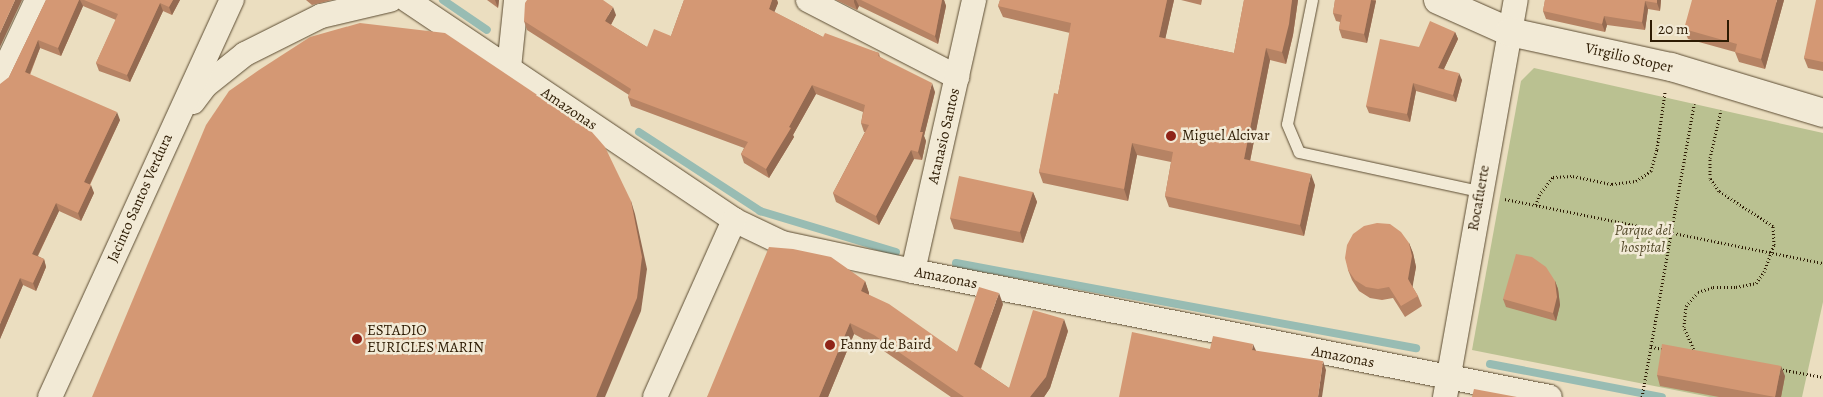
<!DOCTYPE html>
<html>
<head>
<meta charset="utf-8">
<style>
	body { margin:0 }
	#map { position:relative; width:1823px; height:397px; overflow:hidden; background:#ebdec0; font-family:Alegreya,serif }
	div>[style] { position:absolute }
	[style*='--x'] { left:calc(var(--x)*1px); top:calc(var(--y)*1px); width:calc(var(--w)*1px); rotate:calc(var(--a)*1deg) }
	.green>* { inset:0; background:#bac191 }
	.stream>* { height:8px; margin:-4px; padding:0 4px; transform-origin:4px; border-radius:4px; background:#98bcb3 }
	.path>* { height:3px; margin-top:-1.5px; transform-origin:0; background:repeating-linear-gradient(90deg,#2d1b03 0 1px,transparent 0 3.5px) }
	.roads { filter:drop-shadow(0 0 1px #5c4c32) drop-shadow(0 0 1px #5c4c32) }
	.lane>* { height:11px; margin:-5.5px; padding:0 5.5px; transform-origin:5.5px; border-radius:5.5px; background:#f2ead6 }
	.street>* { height:24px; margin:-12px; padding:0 12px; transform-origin:12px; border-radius:12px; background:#f2ead6 }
	.secondary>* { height:28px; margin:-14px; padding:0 14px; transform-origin:14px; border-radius:14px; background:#f2ead6 }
	.wall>* { inset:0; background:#b68364 }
	.shaded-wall>* { inset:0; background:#946a51 }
	.building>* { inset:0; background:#d49874 }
	.dots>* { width:14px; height:14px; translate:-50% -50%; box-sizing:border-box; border:2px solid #f2ead6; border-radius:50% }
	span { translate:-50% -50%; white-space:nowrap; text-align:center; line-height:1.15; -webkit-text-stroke:5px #f2ead6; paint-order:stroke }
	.street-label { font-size:15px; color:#2d1b03 }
	.poi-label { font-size:15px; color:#2d1b03 }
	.left { translate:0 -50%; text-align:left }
	.park-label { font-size:15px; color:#574d2e; font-style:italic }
	.scale { position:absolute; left:1650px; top:20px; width:79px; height:22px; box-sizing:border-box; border:2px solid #2d1b03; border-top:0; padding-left:6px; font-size:15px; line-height:18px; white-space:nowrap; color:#2d1b03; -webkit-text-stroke:4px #f2ead6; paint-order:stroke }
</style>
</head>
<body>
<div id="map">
	<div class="green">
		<div style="clip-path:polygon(1534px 68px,1823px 133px,1823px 302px,1802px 397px,1710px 397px,1472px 350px,1521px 81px)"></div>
	</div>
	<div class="stream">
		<div style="--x:443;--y:0;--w:53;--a:34.3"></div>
		<div style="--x:639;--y:132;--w:145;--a:33.1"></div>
		<div style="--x:760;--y:211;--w:142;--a:16.8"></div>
		<div style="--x:956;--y:263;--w:468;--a:10.5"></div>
		<div style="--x:1490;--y:364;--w:175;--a:10.9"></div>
	</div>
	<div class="path">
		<div style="--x:1505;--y:199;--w:324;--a:11.4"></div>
		<div style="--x:1536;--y:205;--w:10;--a:-73"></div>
		<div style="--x:1539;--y:195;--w:23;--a:-52"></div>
		<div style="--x:1553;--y:177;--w:20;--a:-3"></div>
		<div style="--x:1573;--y:176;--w:40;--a:12"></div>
		<div style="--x:1612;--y:184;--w:24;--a:-7"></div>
		<div style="--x:1636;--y:181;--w:18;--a:-34"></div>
		<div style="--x:1651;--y:171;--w:23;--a:-75"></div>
		<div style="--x:1657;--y:149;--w:58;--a:-82"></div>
		<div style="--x:1651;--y:347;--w:14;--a:8"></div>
		<div style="--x:1695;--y:352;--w:27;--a:-114"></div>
		<div style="--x:1684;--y:327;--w:21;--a:-85"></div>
		<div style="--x:1686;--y:306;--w:18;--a:-49"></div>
		<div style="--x:1698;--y:292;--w:16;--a:-18"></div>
		<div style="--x:1713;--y:287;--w:23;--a:0"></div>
		<div style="--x:1736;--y:287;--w:20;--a:-11"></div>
		<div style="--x:1756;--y:283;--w:14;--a:-54"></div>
		<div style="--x:1764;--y:272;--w:29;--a:-70"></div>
		<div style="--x:1774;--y:245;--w:19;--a:-93"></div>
		<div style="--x:1773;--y:226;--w:64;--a:-147.1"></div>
		<div style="--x:1719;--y:191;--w:16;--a:-125"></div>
		<div style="--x:1710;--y:178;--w:20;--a:-90"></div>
		<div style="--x:1710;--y:158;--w:49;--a:-77.1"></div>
		<div style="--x:1779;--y:369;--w:45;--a:10.3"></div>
		<div style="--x:1642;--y:397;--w:298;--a:-79.9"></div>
	</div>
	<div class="roads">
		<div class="lane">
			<div style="--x:1312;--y:0;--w:126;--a:101.4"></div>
			<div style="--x:1287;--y:124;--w:30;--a:67"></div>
			<div style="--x:1299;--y:152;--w:185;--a:12.2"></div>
		</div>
		<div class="street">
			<div style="--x:407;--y:0;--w:394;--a:33.9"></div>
			<div style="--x:734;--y:220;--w:53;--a:25.6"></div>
			<div style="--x:782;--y:243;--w:134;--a:12.1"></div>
			<div style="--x:913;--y:271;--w:649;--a:11.19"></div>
			<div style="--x:808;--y:0;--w:168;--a:27.3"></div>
			<div style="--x:509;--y:68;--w:68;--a:-84.1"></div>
			<div style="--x:0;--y:79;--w:87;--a:-64.9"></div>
			<div style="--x:193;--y:102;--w:20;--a:-53"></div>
			<div style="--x:205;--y:86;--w:51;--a:-38.7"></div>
			<div style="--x:245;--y:54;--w:85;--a:-26.6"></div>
			<div style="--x:321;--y:16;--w:71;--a:-13.1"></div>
			<div style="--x:913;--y:271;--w:278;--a:-77.3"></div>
			<div style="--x:50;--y:397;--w:437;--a:-65.4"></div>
			<div style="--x:655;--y:397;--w:194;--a:-65.9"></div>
			<div style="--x:1445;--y:397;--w:403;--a:-79.9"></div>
		</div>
		<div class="secondary">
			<div style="--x:1438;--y:0;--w:79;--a:24"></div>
			<div style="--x:1510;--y:32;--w:165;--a:12.3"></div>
			<div style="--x:1671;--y:67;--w:159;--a:16.8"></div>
		</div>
	</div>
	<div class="wall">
		<div style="clip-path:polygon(46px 0,180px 0,172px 15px,163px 11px,130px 82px,99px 71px,96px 63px,116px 20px,83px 6px,61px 56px,40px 48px,30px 75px,120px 120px,90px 185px,94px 193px,81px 221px,59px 211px,38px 256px,44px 259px,46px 267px,36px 291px,23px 285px,0 339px,9px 77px)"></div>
		<div style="clip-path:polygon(306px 0,332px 0,312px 5px)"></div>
		<div style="clip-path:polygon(487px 0,499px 0,498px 8px)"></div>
		<div style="clip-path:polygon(684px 0,777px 0,778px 3px,774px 12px,823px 37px,879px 53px,880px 57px,935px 92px,924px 136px,926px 141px,922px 160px,914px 159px,879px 225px,836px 202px,833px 193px,865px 132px,864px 132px,861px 123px,863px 112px,816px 94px,793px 135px,794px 137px,769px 178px,744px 163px,741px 154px,744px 148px,631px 106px,628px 97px,629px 95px,527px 30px,524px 21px,616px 15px,611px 25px,647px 47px,671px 36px)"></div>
		<div style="clip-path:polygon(836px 0,944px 0,946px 6px,938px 44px,859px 6px,857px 10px)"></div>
		<div style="clip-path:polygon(1000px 0,1174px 0,1165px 39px,1234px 53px,1244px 0,1298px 0,1293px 35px,1286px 64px,1270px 60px,1250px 161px,1315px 185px,1304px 236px,1169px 207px,1165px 196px,1171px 162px,1137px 155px,1128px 201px,1043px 183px,1039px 172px,1058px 94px,1070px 33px,1003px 17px,998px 6px)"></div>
		<div style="clip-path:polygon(1181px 0,1202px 0,1201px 5px)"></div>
		<div style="clip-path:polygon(1335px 0,1376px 0,1367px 43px,1342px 38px,1339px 29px,1340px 22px,1336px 21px,1333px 13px)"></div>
		<div style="clip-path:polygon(1545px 0,1661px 0,1660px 11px,1648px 9px,1645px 30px,1607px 25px,1605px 32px,1546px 19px,1543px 11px)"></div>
		<div style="clip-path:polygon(1784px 0,1765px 69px,1739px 62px,1735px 52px,1688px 39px,1684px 29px)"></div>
		<div style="clip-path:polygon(1823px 0,1823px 71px,1808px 68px,1804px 58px)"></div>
		<div style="clip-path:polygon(1455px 32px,1458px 39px,1444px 69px,1462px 80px,1456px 102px,1416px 91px,1410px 122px,1369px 113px,1366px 106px,1419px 47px)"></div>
		<div style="clip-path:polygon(1033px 192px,1037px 202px,1023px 243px,954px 229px,950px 218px)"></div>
		<div style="clip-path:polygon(1409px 243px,1413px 253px,1416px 267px,1412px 286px,1418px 296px,1422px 306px,1405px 317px,1393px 298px,1382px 300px,1370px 298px,1359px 291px,1352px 280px,1348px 270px)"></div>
		<div style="clip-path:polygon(865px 281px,869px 293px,869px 295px,957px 352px,1003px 304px,981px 369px,1009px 388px,1068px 331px,1050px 388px,1044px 397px,951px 397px,878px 347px,854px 334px,828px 397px,707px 397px)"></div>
		<div style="clip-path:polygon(1555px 281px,1558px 289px,1560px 305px,1556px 321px,1506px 307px,1503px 299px)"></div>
		<div style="clip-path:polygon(1657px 375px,1785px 376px,1781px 397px,1719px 397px,1660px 386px)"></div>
	</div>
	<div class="shaded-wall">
		<div style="clip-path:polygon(15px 0,22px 0,0 47px,0 33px)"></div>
		<div style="clip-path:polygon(79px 0,80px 0,83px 6px,61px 56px,58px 48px)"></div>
		<div style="clip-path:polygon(173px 0,180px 0,172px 15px,169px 7px)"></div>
		<div style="clip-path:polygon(495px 0,499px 0,498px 8px)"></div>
		<div style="clip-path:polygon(772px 0,777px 0,778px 3px,772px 18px,769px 9px)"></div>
		<div style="clip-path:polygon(854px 0,856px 0,859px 6px,857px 10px,854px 2px)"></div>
		<div style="clip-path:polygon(942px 0,944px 0,946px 6px,938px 44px,935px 36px)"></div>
		<div style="clip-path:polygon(1167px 0,1174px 0,1163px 49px,1159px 37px)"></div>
		<div style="clip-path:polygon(1292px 0,1298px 0,1293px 35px,1286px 64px,1282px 52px)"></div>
		<div style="clip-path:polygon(1371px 0,1376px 1px,1367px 43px,1364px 34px)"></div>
		<div style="clip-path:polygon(1657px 0,1661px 0,1660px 11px,1657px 3px)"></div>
		<div style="clip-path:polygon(1777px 0,1784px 0,1765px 69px,1761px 59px)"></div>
		<div style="clip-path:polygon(1645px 1px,1648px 9px,1645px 30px,1642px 22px)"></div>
		<div style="clip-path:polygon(160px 3px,163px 11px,130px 82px,127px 75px)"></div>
		<div style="clip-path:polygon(613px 7px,616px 15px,608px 30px,605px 21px)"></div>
		<div style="clip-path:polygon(1604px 16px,1607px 25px,1605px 32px,1602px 24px)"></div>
		<div style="clip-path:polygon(1455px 32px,1458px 39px,1441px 75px,1438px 68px)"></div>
		<div style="clip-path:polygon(38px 40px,40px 48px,27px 80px,25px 72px)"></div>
		<div style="clip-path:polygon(1266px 48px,1270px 60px,1248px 171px,1244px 159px)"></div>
		<div style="clip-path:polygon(1459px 73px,1462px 80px,1456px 102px,1453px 95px)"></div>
		<div style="clip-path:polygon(932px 83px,935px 92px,924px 136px,926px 141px,922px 160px,918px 152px,920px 132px)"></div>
		<div style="clip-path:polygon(1413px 83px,1416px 91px,1410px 122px,1407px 114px)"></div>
		<div style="clip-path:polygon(812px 85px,816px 94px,793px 135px,794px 137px,769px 178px,766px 169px)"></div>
		<div style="clip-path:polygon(117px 112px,120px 120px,87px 190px,84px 182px)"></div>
		<div style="clip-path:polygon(1132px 143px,1137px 155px,1128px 201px,1124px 189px)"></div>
		<div style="clip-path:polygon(911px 150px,914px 159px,879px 225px,876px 216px)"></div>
		<div style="clip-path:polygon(1311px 174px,1315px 185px,1304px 236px,1300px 225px)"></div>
		<div style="clip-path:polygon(91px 185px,94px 193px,81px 221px,78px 213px)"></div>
		<div style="clip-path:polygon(1033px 192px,1037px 202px,1023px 243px,1020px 232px)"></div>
		<div style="clip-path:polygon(631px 201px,635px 214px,647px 269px,641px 311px,605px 397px,596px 397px)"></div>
		<div style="clip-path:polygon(56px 203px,59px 211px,35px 261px,32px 254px)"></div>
		<div style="clip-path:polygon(1409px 243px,1413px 253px,1416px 267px,1412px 290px,1408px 279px)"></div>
		<div style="clip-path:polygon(44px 259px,46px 267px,36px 291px,33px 283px)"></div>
		<div style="clip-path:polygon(20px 278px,23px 285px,0 339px,0 324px)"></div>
		<div style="clip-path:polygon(865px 281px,869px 293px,866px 303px,861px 291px)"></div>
		<div style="clip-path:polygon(1555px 281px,1558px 289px,1560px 305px,1556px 321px,1553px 313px)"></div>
		<div style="clip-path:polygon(999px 293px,1003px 304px,978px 376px,974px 364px)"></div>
		<div style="clip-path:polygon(1064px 319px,1068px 331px,1050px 388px,1044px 397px,1030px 397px)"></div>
		<div style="clip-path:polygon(850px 323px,854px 334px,828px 397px,819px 397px)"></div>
		<div style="clip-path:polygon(1253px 344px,1257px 353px,1252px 350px)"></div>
		<div style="clip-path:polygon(1323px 361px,1326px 370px,1322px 397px,1318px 397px)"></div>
		<div style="clip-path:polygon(1781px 366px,1785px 376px,1781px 397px,1775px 397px)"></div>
	</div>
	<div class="building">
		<div style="clip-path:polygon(0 0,15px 0,0 33px)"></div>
		<div style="clip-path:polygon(46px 0,79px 0,58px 48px,38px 40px,25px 72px,117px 112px,84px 182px,91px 185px,78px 213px,56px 203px,32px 254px,44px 259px,33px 283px,20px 278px,0 324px,0 84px,9px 77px)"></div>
		<div style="clip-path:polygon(84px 0,173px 0,169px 7px,160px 3px,127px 75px,96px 63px,118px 14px)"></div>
		<div style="clip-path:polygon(527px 0,603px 0,613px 7px,605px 21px,647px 47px,654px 29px,671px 36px,684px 0,772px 0,769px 9px,823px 37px,825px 33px,879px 53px,878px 56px,932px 83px,920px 132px,923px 132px,918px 152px,911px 150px,876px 216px,833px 193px,869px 125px,861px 123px,865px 105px,812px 85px,789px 127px,791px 128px,766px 169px,741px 154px,748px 142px,628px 97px,631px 89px,524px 21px,525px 3px)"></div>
		<div style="clip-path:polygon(861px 0,942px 0,935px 36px)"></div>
		<div style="clip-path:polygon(1000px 0,1167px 0,1159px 37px,1234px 53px,1244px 0,1292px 0,1289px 24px,1282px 52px,1266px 48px,1244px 159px,1311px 174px,1300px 225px,1165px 196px,1173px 152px,1132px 143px,1124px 189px,1039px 172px,1054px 93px,1058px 94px,1071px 23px,998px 6px)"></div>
		<div style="clip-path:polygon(1335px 0,1371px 0,1364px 34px,1339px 29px,1342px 15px,1333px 13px)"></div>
		<div style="clip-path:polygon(1545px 0,1657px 0,1657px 3px,1645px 1px,1642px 22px,1604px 16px,1602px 24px,1543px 11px)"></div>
		<div style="clip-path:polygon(1692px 0,1777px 0,1761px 59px,1735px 52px,1737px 44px,1684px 29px)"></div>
		<div style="clip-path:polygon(1816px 0,1823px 0,1823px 62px,1804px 58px)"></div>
		<div style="clip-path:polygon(1430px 21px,1455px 32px,1438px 68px,1459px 73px,1453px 95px,1413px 83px,1407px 114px,1366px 106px,1380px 39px,1419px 47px)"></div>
		<div style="clip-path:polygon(360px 23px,445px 33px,591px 131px,605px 147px,631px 201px,642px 257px,637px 298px,596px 397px,92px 397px,206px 125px,229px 91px,259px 70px,310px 37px)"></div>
		<div style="clip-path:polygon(959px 176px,1033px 192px,1020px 232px,950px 218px)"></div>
		<div style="clip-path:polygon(1377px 223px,1390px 224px,1401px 232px,1409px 243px,1412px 256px,1408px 279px,1418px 296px,1401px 306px,1389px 287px,1378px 289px,1366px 287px,1355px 280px,1348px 270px,1345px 258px,1347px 245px,1353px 234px,1364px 226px)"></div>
		<div style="clip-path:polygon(769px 247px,793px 249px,831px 257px,865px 281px,861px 291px,889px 304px,957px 352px,979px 287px,999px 293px,974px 364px,1009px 388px,1033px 310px,1064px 319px,1046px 377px,1030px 397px,964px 397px,874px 335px,850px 323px,819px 397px,707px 397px)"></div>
		<div style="clip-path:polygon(1516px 254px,1532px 257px,1546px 267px,1555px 281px,1557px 297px,1553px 313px,1503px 299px)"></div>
		<div style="clip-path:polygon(1132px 332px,1210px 349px,1213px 336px,1253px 344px,1252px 350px,1323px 361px,1318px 397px,1119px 397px)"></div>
		<div style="clip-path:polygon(1662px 344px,1781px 366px,1775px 397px,1657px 375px)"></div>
		<div style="clip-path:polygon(1474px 389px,1517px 397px,1472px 397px)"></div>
	</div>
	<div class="dots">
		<div style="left:1171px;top:136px;background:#8f2418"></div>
		<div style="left:357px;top:339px;background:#8f2418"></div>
		<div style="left:830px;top:345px;background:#8f2418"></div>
	</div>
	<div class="street-label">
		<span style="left:1629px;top:58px;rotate:13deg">Virgilio Stoper</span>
		<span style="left:569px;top:109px;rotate:34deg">Amazonas</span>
		<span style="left:944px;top:136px;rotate:-77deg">Atanasio Santos</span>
		<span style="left:140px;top:198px;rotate:-66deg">Jacinto Santos Verdura</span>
		<span style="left:1479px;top:198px;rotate:-80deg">Rocafuerte</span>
		<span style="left:946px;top:278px;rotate:11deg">Amazonas</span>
		<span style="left:1343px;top:357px;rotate:11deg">Amazonas</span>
	</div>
	<div class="poi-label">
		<span class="left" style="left:1182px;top:136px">Miguel Alcivar</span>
		<span class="left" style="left:367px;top:339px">ESTADIO<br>EURICLES MARIN</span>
		<span class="left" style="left:840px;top:345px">Fanny de Baird</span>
	</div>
	<div class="park-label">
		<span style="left:1643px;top:239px">Parque del<br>hospital</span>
	</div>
	<div class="scale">20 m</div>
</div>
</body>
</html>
